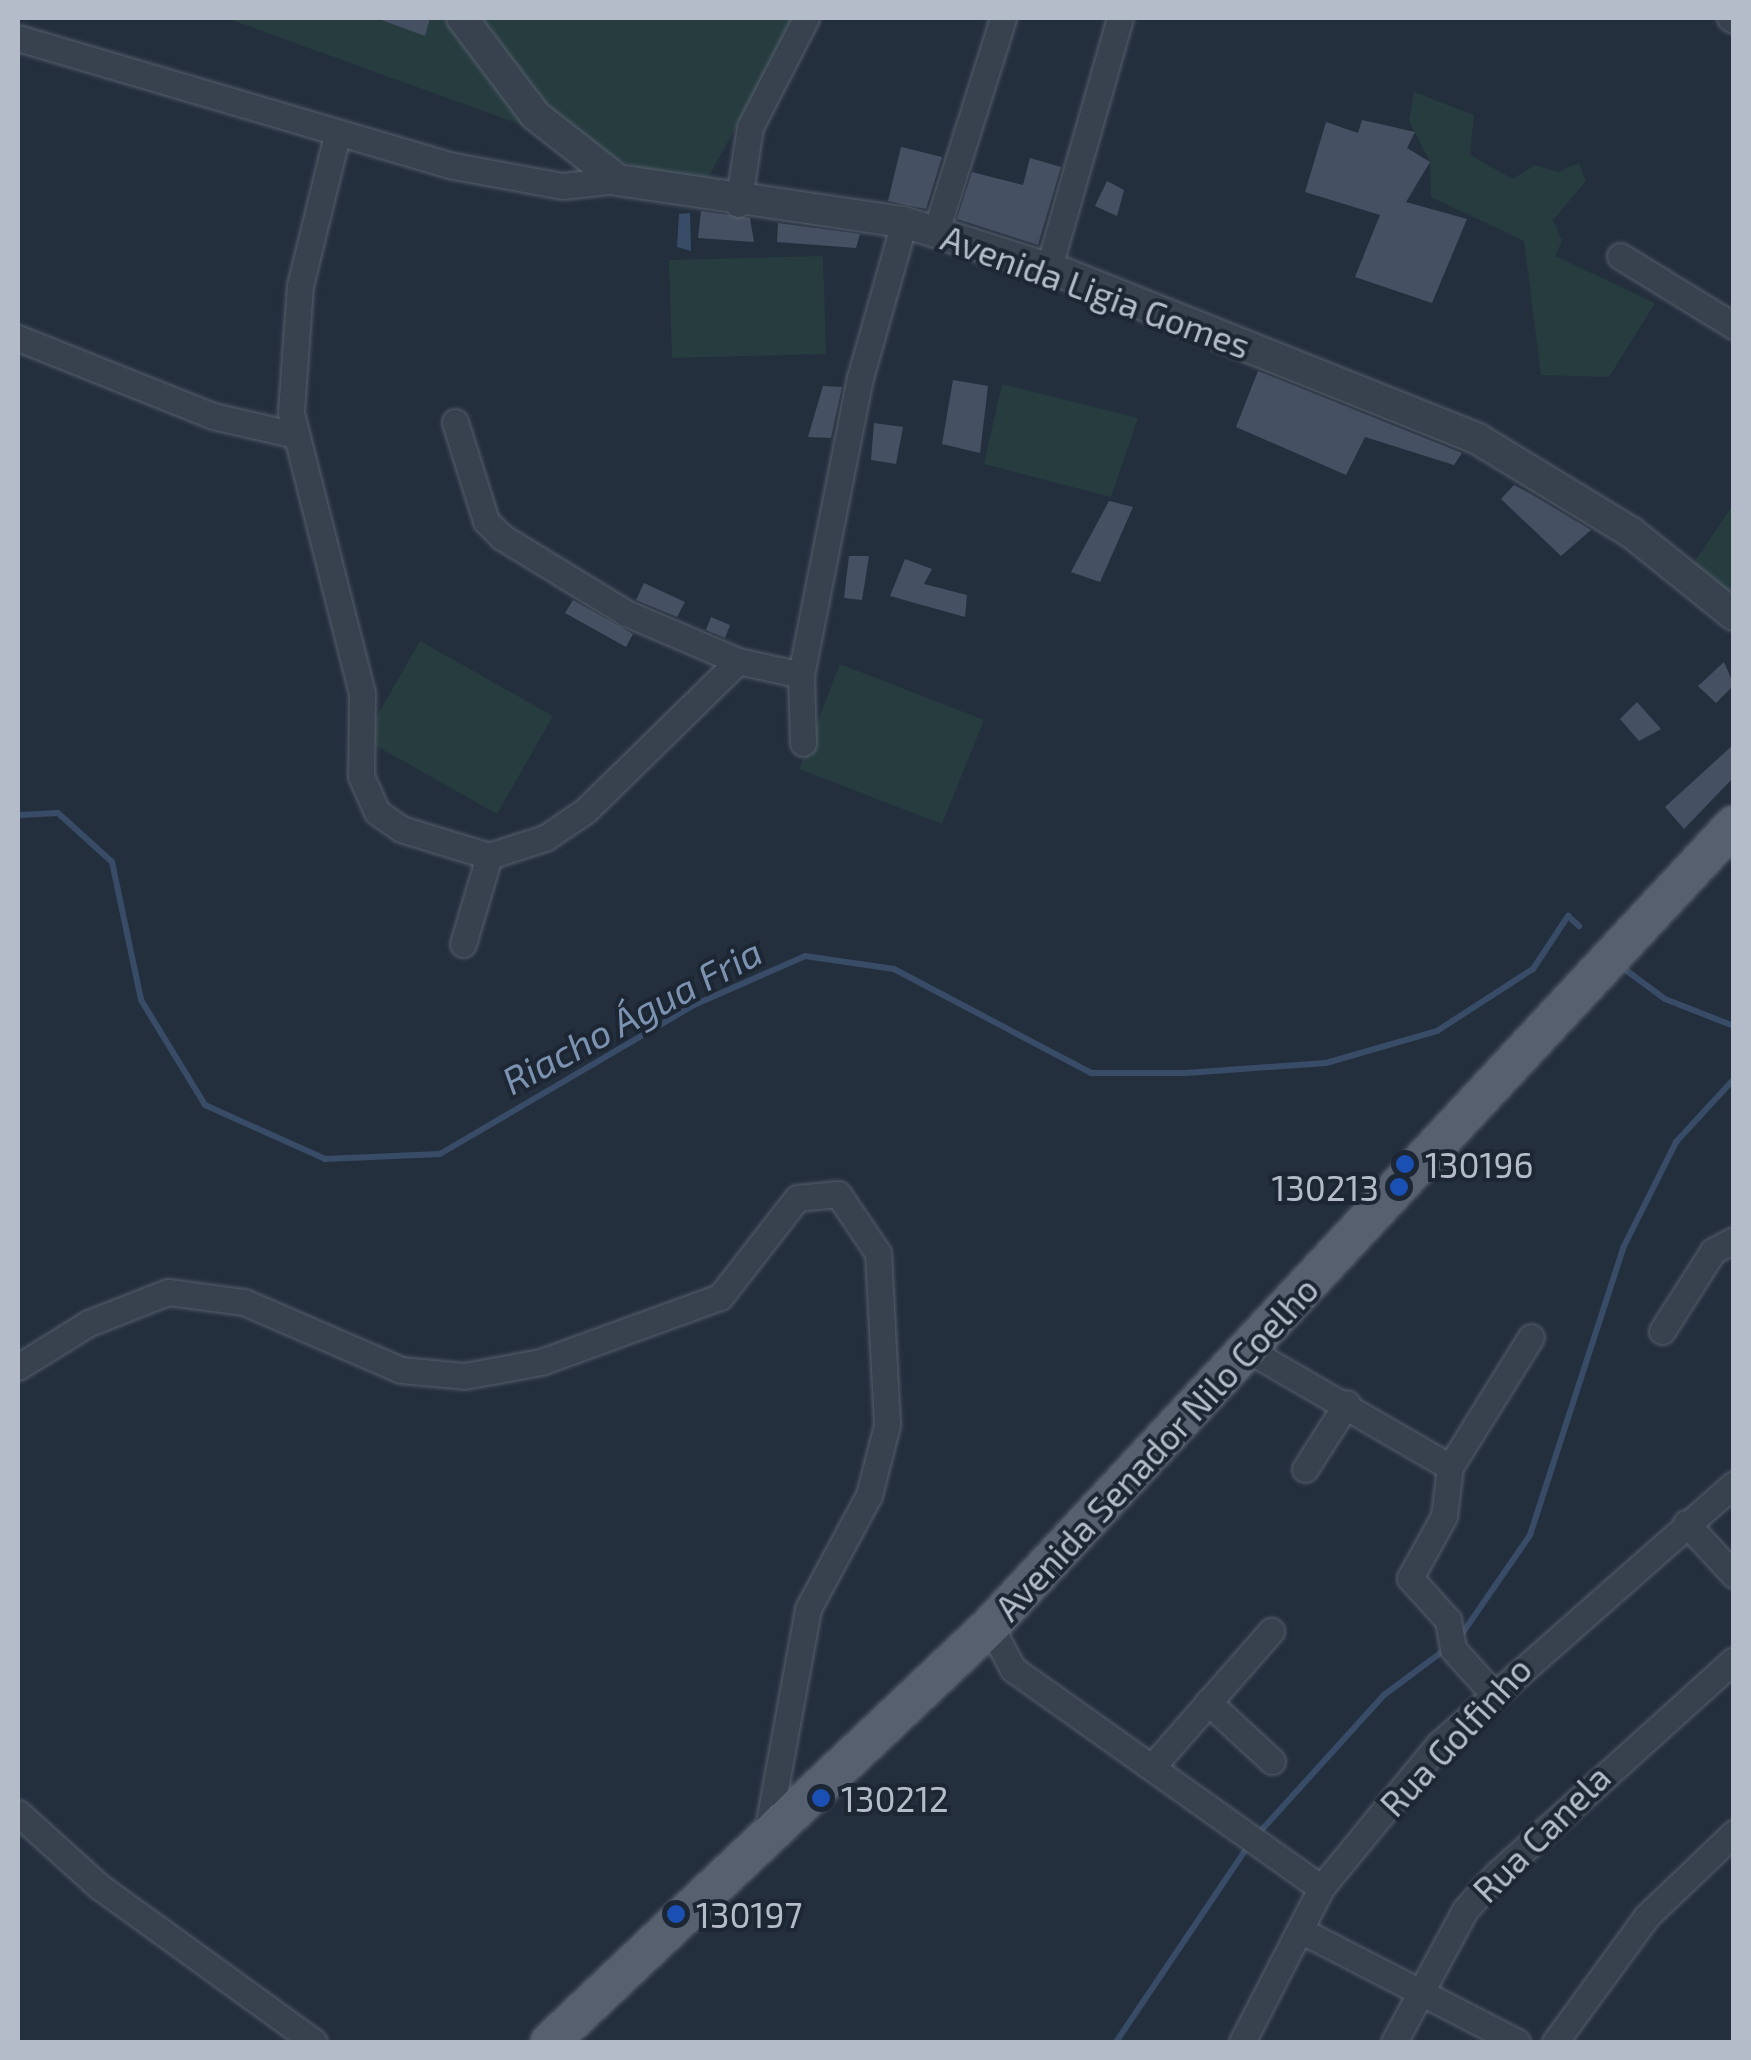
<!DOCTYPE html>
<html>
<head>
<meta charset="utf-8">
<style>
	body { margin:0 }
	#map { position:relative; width:1751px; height:2060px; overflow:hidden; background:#242f3e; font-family:"Exo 2",sans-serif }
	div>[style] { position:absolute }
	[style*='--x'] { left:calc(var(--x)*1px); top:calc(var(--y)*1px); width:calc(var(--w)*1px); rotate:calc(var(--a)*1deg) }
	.green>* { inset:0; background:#263c3f }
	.water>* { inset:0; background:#394c67 }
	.stream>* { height:6px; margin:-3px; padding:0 3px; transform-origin:3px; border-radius:3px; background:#394c67 }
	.building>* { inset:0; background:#455162 }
	.roads { filter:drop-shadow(0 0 2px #565f6c) drop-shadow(0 0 2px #565f6c) }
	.minor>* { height:25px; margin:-12.5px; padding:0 12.5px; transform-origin:12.5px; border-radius:12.5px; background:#38414e }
	.tertiary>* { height:30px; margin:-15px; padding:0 15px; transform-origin:15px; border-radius:15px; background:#38414e }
	.primary>* { height:38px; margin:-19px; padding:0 19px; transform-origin:19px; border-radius:19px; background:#56606e }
	.dots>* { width:28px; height:28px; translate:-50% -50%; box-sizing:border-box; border:5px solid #1d2633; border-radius:50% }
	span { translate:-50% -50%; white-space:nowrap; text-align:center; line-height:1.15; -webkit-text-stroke:8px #1d2633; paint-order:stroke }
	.street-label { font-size:35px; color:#b4bcc9 }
	.poi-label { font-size:35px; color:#b4bcc9 }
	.left { translate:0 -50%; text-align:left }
	.right { translate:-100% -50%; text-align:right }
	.water-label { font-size:38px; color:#7c92b1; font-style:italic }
	.frame { position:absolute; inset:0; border:20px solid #b4bcc9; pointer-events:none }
</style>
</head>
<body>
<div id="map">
	<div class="green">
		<div style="clip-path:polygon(226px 18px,797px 18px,701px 190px)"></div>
		<div style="clip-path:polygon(1414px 92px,1474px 115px,1470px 155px,1513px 179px,1535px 165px,1558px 172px,1579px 163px,1586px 181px,1553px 220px,1562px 241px,1555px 256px,1655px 303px,1609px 377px,1541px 375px,1524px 241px,1431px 197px,1430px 162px,1409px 121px)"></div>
		<div style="clip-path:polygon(823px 256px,826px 354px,672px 358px,669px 260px)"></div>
		<div style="clip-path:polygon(1002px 384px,1138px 418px,1111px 497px,984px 464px)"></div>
		<div style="clip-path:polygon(1733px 505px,1733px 600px,1692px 565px)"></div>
		<div style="clip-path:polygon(420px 641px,553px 716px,497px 814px,364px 739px)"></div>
		<div style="clip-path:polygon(840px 664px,984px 720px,942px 824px,799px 769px)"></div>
	</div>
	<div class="water">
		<div style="clip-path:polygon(690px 213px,691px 251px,677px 247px,679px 214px)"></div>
	</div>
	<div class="stream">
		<div style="--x:18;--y:815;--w:40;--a:-2.9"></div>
		<div style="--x:58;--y:813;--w:73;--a:42.2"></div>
		<div style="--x:112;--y:862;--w:141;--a:78.1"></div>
		<div style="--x:141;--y:1000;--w:123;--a:58.6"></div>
		<div style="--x:205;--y:1105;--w:132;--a:24.2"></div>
		<div style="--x:325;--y:1159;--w:115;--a:-2.5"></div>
		<div style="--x:440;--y:1154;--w:294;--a:-30.4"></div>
		<div style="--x:694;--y:1005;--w:121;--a:-23.8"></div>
		<div style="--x:805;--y:956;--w:90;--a:8.3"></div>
		<div style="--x:894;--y:969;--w:223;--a:27.8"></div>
		<div style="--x:1091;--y:1073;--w:95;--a:0"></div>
		<div style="--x:1186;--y:1073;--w:140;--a:-4.1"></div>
		<div style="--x:1326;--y:1063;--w:116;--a:-16.1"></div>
		<div style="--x:1437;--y:1031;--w:114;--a:-32.9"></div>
		<div style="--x:1533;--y:969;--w:64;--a:-56.6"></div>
		<div style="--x:1568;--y:916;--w:15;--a:42"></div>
		<div style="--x:1623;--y:968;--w:52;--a:36.4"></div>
		<div style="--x:1665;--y:999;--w:74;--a:21.4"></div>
		<div style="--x:1457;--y:1641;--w:129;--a:-55.4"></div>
		<div style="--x:1530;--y:1535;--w:302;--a:-72"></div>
		<div style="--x:1623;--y:1248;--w:119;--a:-63.4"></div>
		<div style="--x:1676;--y:1142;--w:86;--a:-47.4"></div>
		<div style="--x:1257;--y:1835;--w:189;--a:-47.8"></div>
		<div style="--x:1384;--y:1695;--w:79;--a:-36.7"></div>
		<div style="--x:1116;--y:2042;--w:238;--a:-56"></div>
	</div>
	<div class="building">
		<div style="clip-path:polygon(376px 18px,430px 18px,425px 36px)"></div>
		<div style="clip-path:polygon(1362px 120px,1415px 132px,1407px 148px,1430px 162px,1406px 202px,1467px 219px,1432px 303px,1355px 277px,1380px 215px,1305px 192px,1326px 122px,1358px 133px)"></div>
		<div style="clip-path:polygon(901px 147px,942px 157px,926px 209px,888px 201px)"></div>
		<div style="clip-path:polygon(1030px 158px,1061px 167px,1038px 245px,957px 219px,972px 172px,1023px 185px)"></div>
		<div style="clip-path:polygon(1107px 181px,1124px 190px,1117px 216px,1095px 206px)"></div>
		<div style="clip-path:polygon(701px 211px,750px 218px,754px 242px,698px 238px)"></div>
		<div style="clip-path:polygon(778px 223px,860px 234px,856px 248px,777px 242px)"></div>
		<div style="clip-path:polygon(1258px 371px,1462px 453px,1454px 465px,1365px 437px,1346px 475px,1236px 427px)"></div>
		<div style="clip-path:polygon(953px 380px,988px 386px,980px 453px,942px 444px)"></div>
		<div style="clip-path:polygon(823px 386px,842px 387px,831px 438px,808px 437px)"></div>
		<div style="clip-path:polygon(874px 423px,903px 427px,896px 464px,871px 460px)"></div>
		<div style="clip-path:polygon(1514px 485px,1531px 494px,1591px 530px,1561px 556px,1501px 499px)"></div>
		<div style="clip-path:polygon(1109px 501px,1133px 507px,1100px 582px,1071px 572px)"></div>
		<div style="clip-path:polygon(849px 556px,869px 556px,862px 600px,844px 598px)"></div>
		<div style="clip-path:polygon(905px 559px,932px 569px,924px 584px,967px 595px,965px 617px,890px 596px)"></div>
		<div style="clip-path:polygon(644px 583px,685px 602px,677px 617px,636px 600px)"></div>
		<div style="clip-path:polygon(573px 600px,633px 634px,626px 647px,565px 613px)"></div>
		<div style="clip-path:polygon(711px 617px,730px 625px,725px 638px,706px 630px)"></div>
		<div style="clip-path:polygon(1724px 662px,1734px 685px,1716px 703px,1698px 686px)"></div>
		<div style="clip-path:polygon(1637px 702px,1661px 729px,1639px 741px,1620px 719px)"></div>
		<div style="clip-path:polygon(1734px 744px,1734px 777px,1684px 829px,1665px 807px)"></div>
	</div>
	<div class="roads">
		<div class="minor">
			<div style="--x:1730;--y:18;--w:4;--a:27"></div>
			<div style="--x:18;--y:38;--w:454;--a:16.4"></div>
			<div style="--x:454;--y:166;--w:110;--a:10.5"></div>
			<div style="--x:562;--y:186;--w:56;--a:-6.1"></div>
			<div style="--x:337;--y:135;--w:155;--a:103.8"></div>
			<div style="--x:300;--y:286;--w:127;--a:94.1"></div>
			<div style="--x:291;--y:413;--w:290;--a:75.8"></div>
			<div style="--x:362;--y:694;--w:82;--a:90.7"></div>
			<div style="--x:361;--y:776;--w:39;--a:66"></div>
			<div style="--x:377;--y:812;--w:29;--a:35"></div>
			<div style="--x:401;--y:829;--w:92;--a:17.1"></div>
			<div style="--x:738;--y:204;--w:78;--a:-81.1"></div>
			<div style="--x:750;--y:127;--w:123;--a:-62.8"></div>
			<div style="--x:936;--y:231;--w:223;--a:-72.5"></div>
			<div style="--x:1620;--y:256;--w:134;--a:31.6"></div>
			<div style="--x:1049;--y:267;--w:259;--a:-74.1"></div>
			<div style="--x:18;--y:338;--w:210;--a:21.8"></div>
			<div style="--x:213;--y:416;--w:84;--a:13"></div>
			<div style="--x:455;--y:422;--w:104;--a:72.6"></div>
			<div style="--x:486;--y:521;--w:23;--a:45"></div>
			<div style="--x:502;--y:537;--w:145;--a:31.5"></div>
			<div style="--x:626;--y:613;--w:122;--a:23.2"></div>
			<div style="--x:738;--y:661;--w:65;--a:12.5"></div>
			<div style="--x:803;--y:743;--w:68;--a:-91.7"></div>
			<div style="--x:801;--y:675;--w:303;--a:-78.8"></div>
			<div style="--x:860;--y:378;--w:162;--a:-74.2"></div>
			<div style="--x:463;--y:944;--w:92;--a:-73.5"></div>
			<div style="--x:489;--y:856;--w:59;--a:-17.8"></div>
			<div style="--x:545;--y:838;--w:48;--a:-34"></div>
			<div style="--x:585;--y:811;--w:214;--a:-44.4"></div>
			<div style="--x:1662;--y:1331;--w:95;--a:-57.5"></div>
			<div style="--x:1713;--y:1251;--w:24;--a:-28"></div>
			<div style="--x:1250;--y:1351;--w:231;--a:30.1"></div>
			<div style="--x:1450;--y:1467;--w:153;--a:-58.1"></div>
			<div style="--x:18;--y:1367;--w:84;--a:-31.8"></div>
			<div style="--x:89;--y:1323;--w:85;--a:-21.4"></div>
			<div style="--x:168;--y:1292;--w:77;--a:7.5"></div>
			<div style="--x:244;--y:1302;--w:171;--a:23.4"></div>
			<div style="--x:401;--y:1370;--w:63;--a:5.4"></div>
			<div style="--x:464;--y:1376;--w:78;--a:-10.3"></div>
			<div style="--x:541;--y:1362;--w:190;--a:-20"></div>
			<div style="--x:720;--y:1297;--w:125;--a:-52.1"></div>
			<div style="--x:797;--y:1198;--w:41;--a:-5.6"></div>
			<div style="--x:838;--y:1194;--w:71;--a:55.9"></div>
			<div style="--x:878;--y:1253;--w:172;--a:87"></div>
			<div style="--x:887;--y:1425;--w:72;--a:104.4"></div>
			<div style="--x:869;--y:1495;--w:129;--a:118.2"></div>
			<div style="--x:808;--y:1609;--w:232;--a:100.4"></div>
			<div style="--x:1450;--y:1467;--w:49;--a:97"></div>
			<div style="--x:1444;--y:1516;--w:71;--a:118.7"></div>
			<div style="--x:1410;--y:1578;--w:57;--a:47.9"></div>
			<div style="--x:1448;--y:1620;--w:29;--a:80"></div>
			<div style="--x:1453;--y:1649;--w:57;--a:47.9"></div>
			<div style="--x:1305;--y:1469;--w:78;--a:-57.5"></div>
			<div style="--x:1686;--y:1523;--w:71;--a:47.3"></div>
			<div style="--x:990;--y:1626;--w:49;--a:61.9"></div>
			<div style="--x:1013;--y:1669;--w:378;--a:35.4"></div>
			<div style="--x:1208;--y:1702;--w:87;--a:42.7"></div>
			<div style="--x:1152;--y:1767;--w:181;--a:-48.8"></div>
			<div style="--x:18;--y:1813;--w:110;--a:42.1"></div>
			<div style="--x:100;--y:1887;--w:264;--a:35.9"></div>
			<div style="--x:1300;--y:1930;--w:244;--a:27.3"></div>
			<div style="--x:1242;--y:2042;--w:173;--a:-62.8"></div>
			<div style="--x:1321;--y:1888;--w:186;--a:-50.7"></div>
			<div style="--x:1439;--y:1744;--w:393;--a:-41.4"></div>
			<div style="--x:1394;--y:2042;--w:150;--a:-61.7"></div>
			<div style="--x:1465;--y:1910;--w:48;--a:-48.4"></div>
			<div style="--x:1497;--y:1874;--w:319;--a:-42.1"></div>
			<div style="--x:1555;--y:2042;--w:155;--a:-53.9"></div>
			<div style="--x:1646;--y:1917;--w:122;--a:-43.7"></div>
		</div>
		<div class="tertiary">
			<div style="--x:462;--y:18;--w:121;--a:53"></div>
			<div style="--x:535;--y:115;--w:105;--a:38.1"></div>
			<div style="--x:618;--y:180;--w:289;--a:8.4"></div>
			<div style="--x:904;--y:222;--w:170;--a:17.8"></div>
			<div style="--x:1066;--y:274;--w:444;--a:21.8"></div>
			<div style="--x:1478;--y:439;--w:180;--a:31.4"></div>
			<div style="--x:1632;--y:533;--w:131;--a:38.8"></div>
		</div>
		<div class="primary">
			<div style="--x:550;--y:2042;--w:606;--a:-43.39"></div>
			<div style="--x:990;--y:1626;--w:1093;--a:-47.11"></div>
		</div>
	</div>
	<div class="dots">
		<div style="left:1405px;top:1164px;background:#1a4fb4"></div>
		<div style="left:1399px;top:1187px;background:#1a4fb4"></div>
		<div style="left:821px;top:1798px;background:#1a4fb4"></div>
		<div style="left:676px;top:1914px;background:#1a4fb4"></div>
	</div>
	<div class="street-label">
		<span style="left:1096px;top:291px;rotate:20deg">Avenida Ligia Gomes</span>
		<span style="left:1156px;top:1448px;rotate:-47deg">Avenida Senador Nilo Coelho</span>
		<span style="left:1455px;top:1736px;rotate:-47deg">Rua Golfinho</span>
		<span style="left:1541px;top:1833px;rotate:-45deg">Rua Canela</span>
	</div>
	<div class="poi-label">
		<span class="left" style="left:1425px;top:1164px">130196</span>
		<span class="right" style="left:1379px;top:1187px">130213</span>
		<span class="left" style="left:841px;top:1798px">130212</span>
		<span class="left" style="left:696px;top:1914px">130197</span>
	</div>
	<div class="water-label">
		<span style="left:632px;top:1016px;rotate:-28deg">Riacho Água Fria</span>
	</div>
	<div class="frame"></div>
</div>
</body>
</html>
